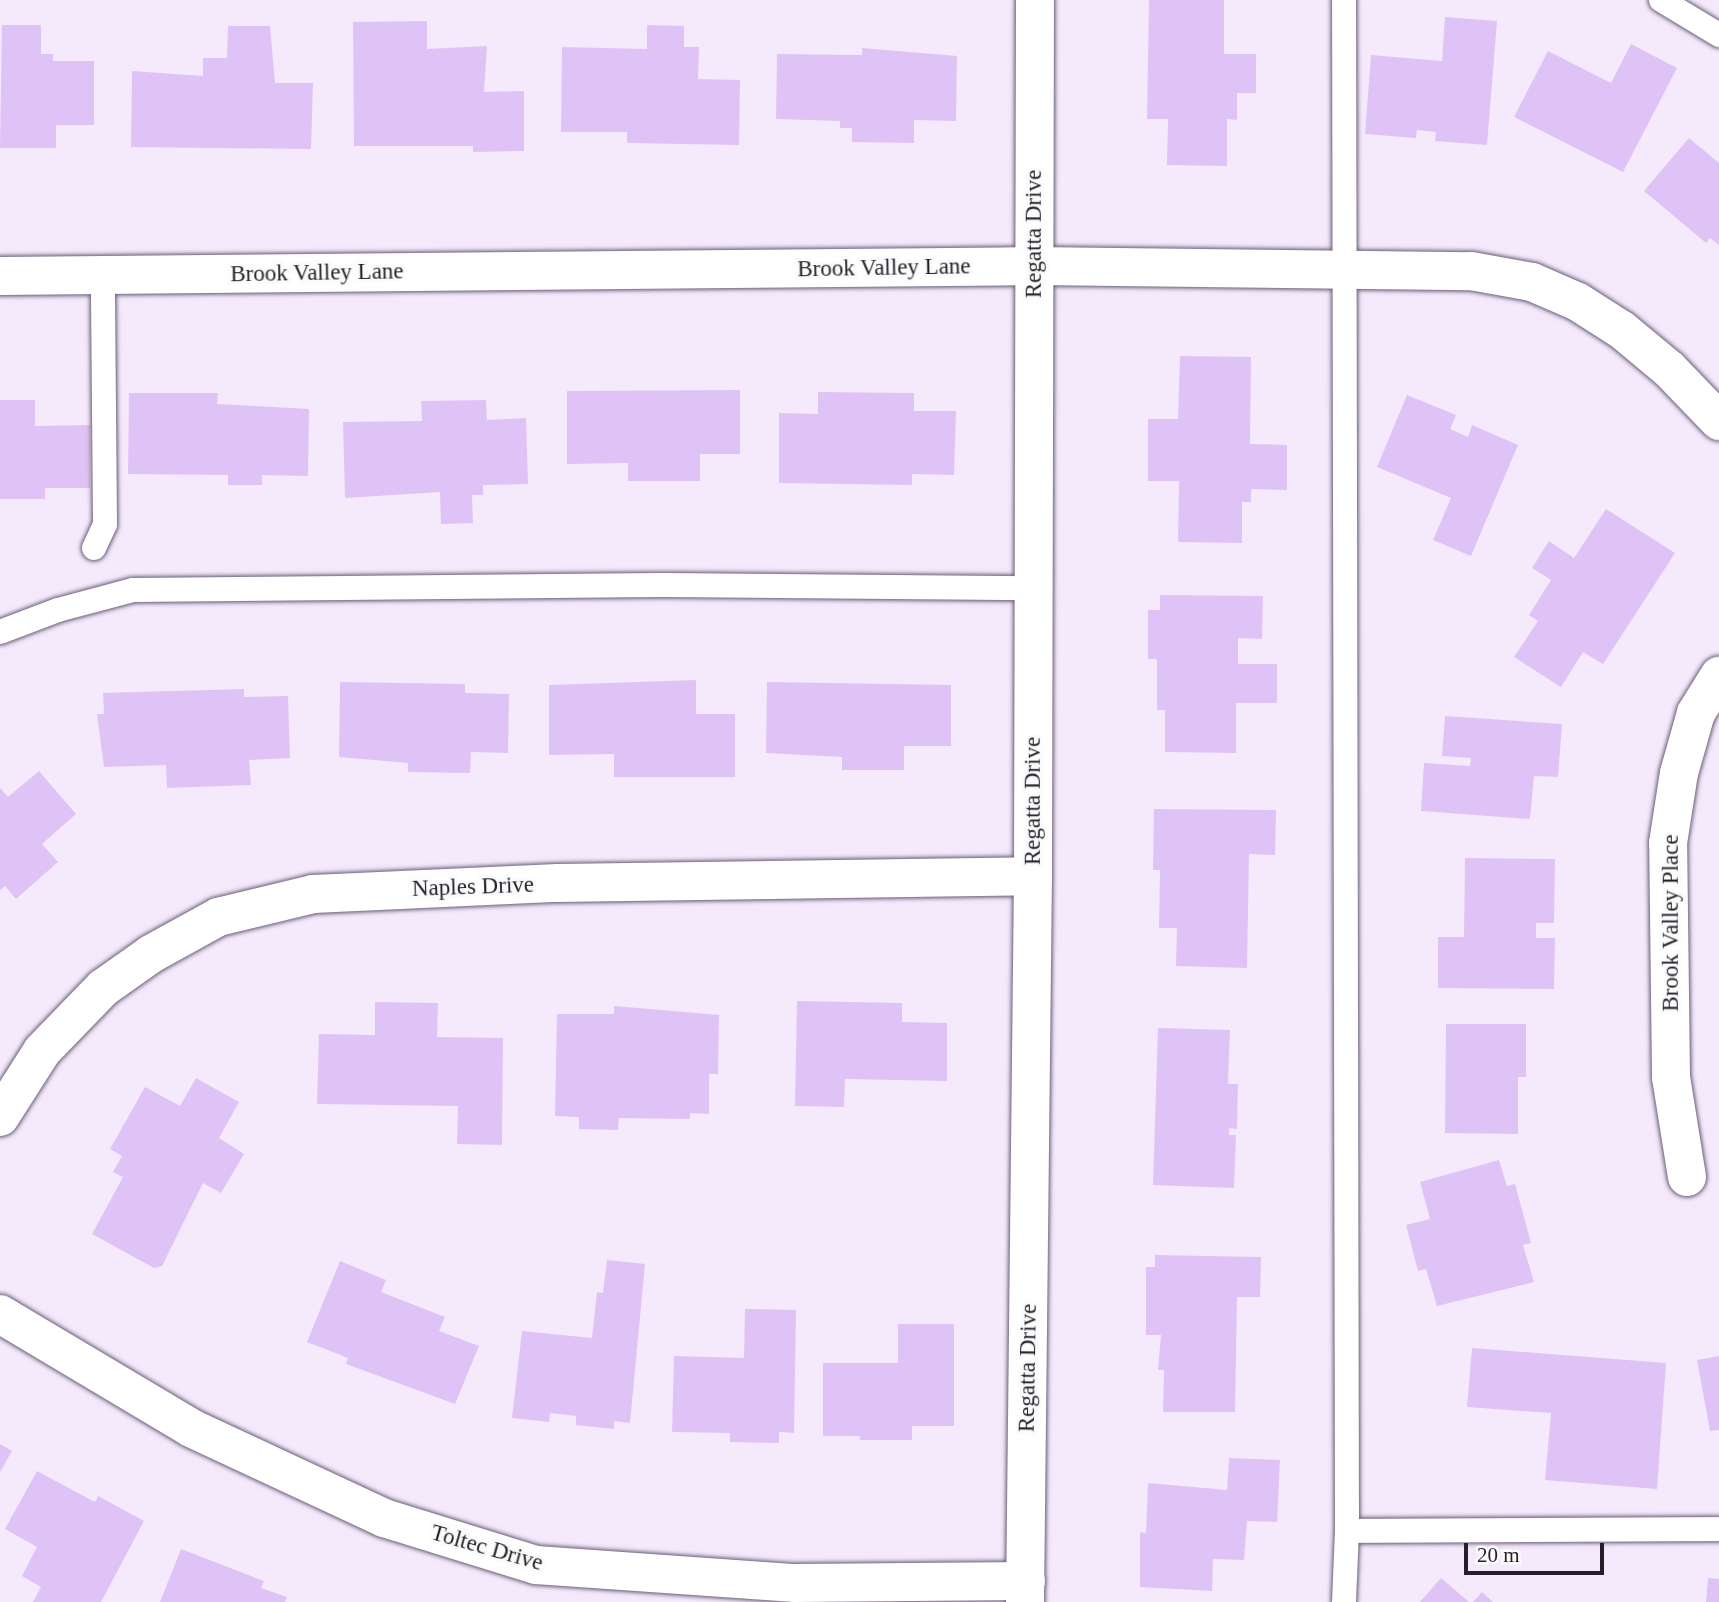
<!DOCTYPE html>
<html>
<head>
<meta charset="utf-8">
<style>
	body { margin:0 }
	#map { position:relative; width:1719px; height:1602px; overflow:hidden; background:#f4eafc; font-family:Georgia,serif }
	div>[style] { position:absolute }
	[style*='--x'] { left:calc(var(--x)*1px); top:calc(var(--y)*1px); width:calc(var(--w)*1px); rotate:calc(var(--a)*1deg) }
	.building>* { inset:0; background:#e0c3f6 }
	.roads { filter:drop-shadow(0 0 2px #6c5d77) drop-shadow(0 0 2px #6c5d77) }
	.service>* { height:24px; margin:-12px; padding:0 12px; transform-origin:12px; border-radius:12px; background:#fff }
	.minor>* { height:38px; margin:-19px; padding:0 19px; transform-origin:19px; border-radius:19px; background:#fff }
	.tertiary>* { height:38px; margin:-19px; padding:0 19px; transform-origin:19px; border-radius:19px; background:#fff }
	span { translate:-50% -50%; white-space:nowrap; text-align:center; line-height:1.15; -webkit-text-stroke:7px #fbfbfb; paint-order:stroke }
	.street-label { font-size:23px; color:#251f29 }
	.scale { position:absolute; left:1464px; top:1543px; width:140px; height:32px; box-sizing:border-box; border:4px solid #251f29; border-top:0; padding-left:9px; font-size:21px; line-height:24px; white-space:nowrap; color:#251f29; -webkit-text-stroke:5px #fbfbfb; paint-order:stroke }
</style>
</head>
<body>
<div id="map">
	<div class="building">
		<div style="clip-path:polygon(1149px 0,1224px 0,1224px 54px,1256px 54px,1256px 93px,1237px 93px,1237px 120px,1227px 119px,1227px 166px,1167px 165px,1168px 119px,1147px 119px)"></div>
		<div style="clip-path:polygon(1445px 17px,1497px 21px,1487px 145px,1435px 141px,1436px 132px,1417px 130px,1416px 138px,1365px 134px,1371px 55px,1442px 61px)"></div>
		<div style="clip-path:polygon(427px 21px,427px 49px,487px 46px,484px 92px,524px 91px,524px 151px,473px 152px,473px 146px,354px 146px,353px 22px)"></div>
		<div style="clip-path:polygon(2px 25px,41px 25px,41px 54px,53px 54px,53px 61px,94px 61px,94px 125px,56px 125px,56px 148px,0 148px)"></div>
		<div style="clip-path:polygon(647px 25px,684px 26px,684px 47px,699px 47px,698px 79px,740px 80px,739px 145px,627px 143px,627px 132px,561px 132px,562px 47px,647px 49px)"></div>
		<div style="clip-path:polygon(228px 26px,270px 26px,275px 83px,313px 83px,311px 149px,131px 147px,132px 71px,203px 76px,203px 58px,227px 58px)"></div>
		<div style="clip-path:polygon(1631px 44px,1677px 68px,1623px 172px,1514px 117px,1548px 51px,1611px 83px)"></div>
		<div style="clip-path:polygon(862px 48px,957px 56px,956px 121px,914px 120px,914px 143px,852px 142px,852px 128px,840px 128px,840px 121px,776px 119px,777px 54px,862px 55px)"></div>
		<div style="clip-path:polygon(1689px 138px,1719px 163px,1719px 245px,1710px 238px,1706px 243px,1644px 191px)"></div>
		<div style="clip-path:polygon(1180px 356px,1251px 357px,1250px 444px,1287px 445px,1287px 490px,1251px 489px,1251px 502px,1242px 502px,1242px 543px,1178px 542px,1179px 481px,1148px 481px,1148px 419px,1178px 419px)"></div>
		<div style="clip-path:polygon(740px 390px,740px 454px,700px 454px,700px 481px,628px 481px,628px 463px,567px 464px,567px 391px)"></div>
		<div style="clip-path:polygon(818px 392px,914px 393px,914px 411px,956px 411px,954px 475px,912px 474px,912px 485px,779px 483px,779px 413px,818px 414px)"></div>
		<div style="clip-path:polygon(129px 393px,218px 393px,217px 404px,309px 409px,308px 476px,262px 475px,262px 485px,228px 485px,228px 475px,128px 474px)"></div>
		<div style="clip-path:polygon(1407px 395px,1456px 415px,1450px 429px,1468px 437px,1472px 425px,1518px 445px,1471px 556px,1433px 540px,1451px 498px,1377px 467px)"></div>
		<div style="clip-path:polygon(0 400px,35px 400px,35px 426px,90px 425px,90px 488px,45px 488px,45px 499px,0 499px)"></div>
		<div style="clip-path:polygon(486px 400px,487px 420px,526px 418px,528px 484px,483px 485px,483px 495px,472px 495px,473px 523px,441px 524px,440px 492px,345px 498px,343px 422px,422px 421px,421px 401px)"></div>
		<div style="clip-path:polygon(1606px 509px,1675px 553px,1603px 664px,1583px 652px,1561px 687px,1514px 657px,1538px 621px,1529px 615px,1551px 580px,1532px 568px,1549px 541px,1574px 558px)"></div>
		<div style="clip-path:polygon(1160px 595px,1263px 596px,1262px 639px,1238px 638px,1238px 664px,1277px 664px,1277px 703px,1236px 703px,1236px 753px,1165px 752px,1165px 710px,1157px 710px,1157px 659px,1148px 659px,1148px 610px,1160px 610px)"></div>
		<div style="clip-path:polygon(696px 680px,696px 714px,735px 714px,735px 777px,614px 777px,614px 754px,549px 755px,549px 685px)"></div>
		<div style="clip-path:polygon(340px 682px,465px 684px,465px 693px,509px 694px,508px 753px,471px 752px,470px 773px,408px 772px,408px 763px,339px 757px)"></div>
		<div style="clip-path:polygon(767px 682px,951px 685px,951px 746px,904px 746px,904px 770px,842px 770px,842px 757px,766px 753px)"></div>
		<div style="clip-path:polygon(244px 689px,244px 697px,288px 696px,290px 758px,249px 760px,251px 785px,167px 788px,166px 765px,104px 767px,97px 714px,104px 714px,103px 693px)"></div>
		<div style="clip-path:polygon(1445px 716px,1562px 724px,1558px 777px,1534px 776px,1530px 819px,1421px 811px,1424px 763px,1470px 766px,1471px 758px,1442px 756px)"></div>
		<div style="clip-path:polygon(39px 771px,76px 814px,42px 844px,58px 862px,16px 899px,5px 886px,0 890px,0 788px,8px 797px)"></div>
		<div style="clip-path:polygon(1154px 809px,1276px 810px,1275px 855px,1249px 854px,1247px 968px,1176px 966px,1177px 928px,1159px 928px,1160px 870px,1153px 870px)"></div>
		<div style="clip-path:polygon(1465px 858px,1555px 859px,1554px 923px,1536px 923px,1536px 938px,1555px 938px,1554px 989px,1438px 988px,1438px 937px,1464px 937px)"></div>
		<div style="clip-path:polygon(797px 1001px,902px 1003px,902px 1022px,947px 1023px,947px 1081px,845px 1079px,844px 1107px,795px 1106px)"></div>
		<div style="clip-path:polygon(375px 1002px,438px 1003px,437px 1037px,503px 1038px,502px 1145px,457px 1144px,458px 1106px,317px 1104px,319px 1034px,375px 1035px)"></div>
		<div style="clip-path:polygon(614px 1006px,719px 1015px,718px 1074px,709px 1074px,709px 1114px,690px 1113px,690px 1119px,619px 1118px,618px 1130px,579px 1129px,579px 1117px,555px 1116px,557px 1014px,614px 1014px)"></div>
		<div style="clip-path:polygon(1446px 1024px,1526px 1024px,1526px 1077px,1518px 1077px,1518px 1134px,1445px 1133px)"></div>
		<div style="clip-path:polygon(1158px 1028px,1230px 1030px,1228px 1084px,1238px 1084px,1237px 1129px,1229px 1128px,1229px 1135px,1236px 1135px,1234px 1188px,1153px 1185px)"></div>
		<div style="clip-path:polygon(196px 1078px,239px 1102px,219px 1138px,244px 1154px,221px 1193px,203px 1183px,162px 1266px,154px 1268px,92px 1234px,123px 1177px,113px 1172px,122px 1156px,110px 1149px,145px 1087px,180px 1106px)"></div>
		<div style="clip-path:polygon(1499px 1160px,1507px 1186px,1515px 1184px,1531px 1243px,1523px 1245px,1534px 1282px,1437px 1306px,1426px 1269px,1418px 1271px,1406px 1225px,1430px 1219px,1420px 1182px)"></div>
		<div style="clip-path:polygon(1155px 1255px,1261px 1257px,1260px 1297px,1237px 1297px,1235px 1412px,1163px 1412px,1164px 1370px,1158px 1370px,1161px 1335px,1146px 1335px,1146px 1267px,1155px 1267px)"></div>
		<div style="clip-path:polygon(607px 1260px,645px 1264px,630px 1423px,614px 1421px,614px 1429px,576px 1425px,576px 1416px,550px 1413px,549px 1422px,512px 1418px,522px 1331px,592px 1338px,597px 1292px,603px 1293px)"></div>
		<div style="clip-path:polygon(340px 1261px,386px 1280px,381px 1292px,445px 1317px,439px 1331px,479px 1346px,455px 1404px,346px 1364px,348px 1358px,307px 1342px)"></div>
		<div style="clip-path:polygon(745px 1309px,796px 1310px,794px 1433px,779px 1432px,779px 1443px,730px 1442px,730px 1433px,672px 1432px,674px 1356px,744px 1358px)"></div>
		<div style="clip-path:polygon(898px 1324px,954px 1324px,954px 1426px,912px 1426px,912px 1440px,860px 1440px,860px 1436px,823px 1436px,823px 1363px,898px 1363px)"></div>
		<div style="clip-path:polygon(1472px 1348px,1666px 1363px,1657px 1489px,1545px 1480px,1551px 1413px,1467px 1407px)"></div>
		<div style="clip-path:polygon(1719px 1356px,1719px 1430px,1710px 1431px,1697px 1360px)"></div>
		<div style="clip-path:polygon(0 1444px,12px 1451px,0 1472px)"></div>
		<div style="clip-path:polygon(1229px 1458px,1280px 1460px,1277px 1522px,1247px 1521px,1244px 1560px,1213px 1559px,1212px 1591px,1140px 1587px,1140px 1532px,1146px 1533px,1148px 1483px,1227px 1490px)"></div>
		<div style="clip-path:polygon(37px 1471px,95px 1502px,98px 1496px,144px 1521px,101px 1602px,33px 1602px,41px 1587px,22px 1576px,37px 1547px,5px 1529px)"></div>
		<div style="clip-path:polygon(181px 1549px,264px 1581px,261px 1588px,287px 1597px,285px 1602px,160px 1602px)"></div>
		<div style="clip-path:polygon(1441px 1578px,1469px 1602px,1420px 1602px)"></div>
		<div style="clip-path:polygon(1708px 1578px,1719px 1579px,1719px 1602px,1706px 1602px)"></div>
		<div style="clip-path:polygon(1482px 1592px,1493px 1602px,1473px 1602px)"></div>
	</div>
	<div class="roads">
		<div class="service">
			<div style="--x:1661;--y:0;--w:68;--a:31.1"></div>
			<div style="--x:94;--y:548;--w:26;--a:-65"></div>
			<div style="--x:105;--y:524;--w:249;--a:-90.5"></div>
			<div style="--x:0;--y:632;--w:62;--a:-20.8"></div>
			<div style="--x:58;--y:610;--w:78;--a:-14.9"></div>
			<div style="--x:133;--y:590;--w:531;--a:-0.54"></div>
			<div style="--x:664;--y:585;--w:370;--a:0.5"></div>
			<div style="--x:1347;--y:1531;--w:372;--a:-0.3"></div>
			<div style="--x:1344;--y:1602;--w:71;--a:-87.6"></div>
			<div style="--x:1347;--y:1531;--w:1531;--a:-90.11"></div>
		</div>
		<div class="minor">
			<div style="--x:0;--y:1117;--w:78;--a:-57.5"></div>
			<div style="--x:42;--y:1051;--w:88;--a:-45.9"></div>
			<div style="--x:103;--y:988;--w:59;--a:-35.3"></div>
			<div style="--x:151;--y:954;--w:77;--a:-28.9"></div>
			<div style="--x:218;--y:917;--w:98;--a:-13.6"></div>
			<div style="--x:313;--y:894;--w:245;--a:-2.6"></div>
			<div style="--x:558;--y:883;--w:475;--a:-0.8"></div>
			<div style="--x:1687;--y:1177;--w:101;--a:-99.1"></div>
			<div style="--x:1671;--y:1077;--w:234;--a:-90.7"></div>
			<div style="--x:1668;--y:843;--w:71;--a:-81.1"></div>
			<div style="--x:1679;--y:773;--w:62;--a:-74.2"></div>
			<div style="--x:1696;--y:713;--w:44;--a:-58.1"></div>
			<div style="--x:0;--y:1314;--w:222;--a:30.8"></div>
			<div style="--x:191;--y:1428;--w:213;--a:25"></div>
			<div style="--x:384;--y:1518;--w:159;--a:17.2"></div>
			<div style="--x:536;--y:1565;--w:260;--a:4"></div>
			<div style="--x:795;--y:1583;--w:231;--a:-0.5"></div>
			<div style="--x:1025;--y:1602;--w:726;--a:-89.37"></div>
			<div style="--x:1033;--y:876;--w:876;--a:-89.87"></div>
		</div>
		<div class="tertiary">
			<div style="--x:0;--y:276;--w:1034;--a:-0.55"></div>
			<div style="--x:1034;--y:266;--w:437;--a:0.7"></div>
			<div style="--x:1471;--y:271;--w:62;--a:10.2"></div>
			<div style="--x:1532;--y:282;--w:50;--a:23.5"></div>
			<div style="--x:1578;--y:302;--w:52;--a:32.5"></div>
			<div style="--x:1622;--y:330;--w:62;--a:39.8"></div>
			<div style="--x:1670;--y:370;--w:71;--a:46.1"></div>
		</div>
	</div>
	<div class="street-label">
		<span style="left:1034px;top:234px;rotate:-90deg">Regatta Drive</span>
		<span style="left:884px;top:268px;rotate:-1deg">Brook Valley Lane</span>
		<span style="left:317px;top:273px;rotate:-1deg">Brook Valley Lane</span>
		<span style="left:1033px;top:801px;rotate:-90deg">Regatta Drive</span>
		<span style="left:473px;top:887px;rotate:-2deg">Naples Drive</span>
		<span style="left:1671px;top:923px;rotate:-90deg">Brook Valley Place</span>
		<span style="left:1028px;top:1368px;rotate:-89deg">Regatta Drive</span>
		<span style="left:487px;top:1548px;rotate:16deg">Toltec Drive</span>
	</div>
	<div class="scale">20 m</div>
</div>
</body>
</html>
